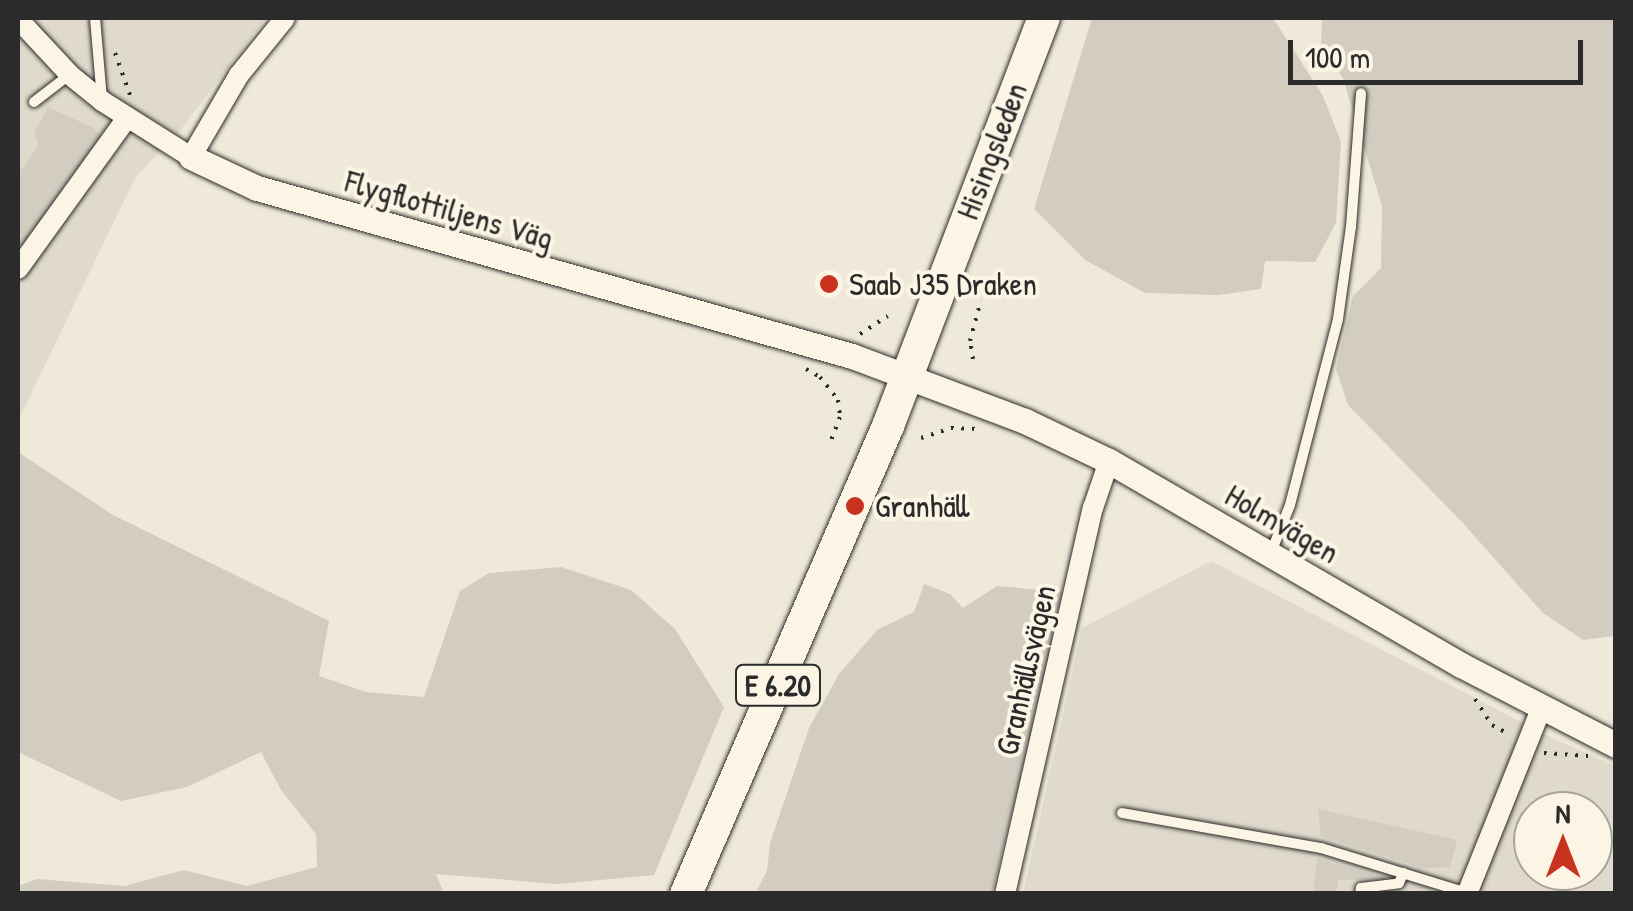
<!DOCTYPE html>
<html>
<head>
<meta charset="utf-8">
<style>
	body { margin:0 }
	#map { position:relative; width:1633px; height:911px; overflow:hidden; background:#efe9da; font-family:"Patrick Hand",sans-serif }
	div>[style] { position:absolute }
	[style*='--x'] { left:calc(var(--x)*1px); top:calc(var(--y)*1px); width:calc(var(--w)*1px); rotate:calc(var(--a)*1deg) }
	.built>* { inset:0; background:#e0dacc }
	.green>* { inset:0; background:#d2cdc0 }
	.path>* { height:4px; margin-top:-2px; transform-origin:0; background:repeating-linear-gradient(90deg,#2b2b2b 0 2.5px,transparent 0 10.5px) }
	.roads { filter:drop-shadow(0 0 2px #2b2b2b) drop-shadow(0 0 2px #2b2b2b) }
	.service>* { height:10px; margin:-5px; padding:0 5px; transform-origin:5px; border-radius:5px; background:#fcf5e5 }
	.minor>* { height:20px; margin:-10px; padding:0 10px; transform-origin:10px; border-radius:10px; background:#fcf5e5 }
	.tertiary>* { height:25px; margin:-12.5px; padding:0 12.5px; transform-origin:12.5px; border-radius:12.5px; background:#fcf5e5 }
	.trunk>* { height:32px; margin:-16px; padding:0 16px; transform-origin:16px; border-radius:16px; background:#fcf5e5 }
	.dots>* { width:28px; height:28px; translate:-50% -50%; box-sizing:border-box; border:5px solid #fcf5e5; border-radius:50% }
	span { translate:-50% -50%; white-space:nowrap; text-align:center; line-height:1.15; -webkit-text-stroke:8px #fcf5e5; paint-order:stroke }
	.shield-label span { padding:2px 8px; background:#fcf5e5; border:2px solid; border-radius:8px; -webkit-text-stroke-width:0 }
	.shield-label { font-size:30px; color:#2b2b2b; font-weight:700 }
	.street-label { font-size:32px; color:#2b2b2b }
	.poi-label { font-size:32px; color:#2b2b2b }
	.left { translate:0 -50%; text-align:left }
	.frame { position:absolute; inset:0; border:20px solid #2b2b2b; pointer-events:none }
	.north { position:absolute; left:1513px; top:791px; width:100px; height:100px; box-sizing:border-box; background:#fcf5e5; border:2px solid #a8a49b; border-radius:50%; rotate:0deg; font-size:28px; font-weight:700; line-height:40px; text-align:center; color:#2b2b2b }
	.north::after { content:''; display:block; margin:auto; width:35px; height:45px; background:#c8321e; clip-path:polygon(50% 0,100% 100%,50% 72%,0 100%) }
	.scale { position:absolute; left:1288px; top:40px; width:295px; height:45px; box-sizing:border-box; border:5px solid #2b2b2b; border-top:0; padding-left:12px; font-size:30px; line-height:35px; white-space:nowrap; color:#2b2b2b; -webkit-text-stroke:8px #fcf5e5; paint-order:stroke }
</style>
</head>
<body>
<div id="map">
	<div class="built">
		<div style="clip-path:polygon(18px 18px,266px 18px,179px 132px,135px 178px,18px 421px)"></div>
		<div style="clip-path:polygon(evenodd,1211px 561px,1548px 736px,1615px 766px,1615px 893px,1023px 894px,1082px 628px,1211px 561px,1533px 811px,1593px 811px,1593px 871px,1533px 871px,1533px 811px)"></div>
	</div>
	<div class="green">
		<div style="clip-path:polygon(1092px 18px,1273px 18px,1323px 96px,1341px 142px,1336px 223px,1315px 262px,1265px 261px,1261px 289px,1218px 295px,1145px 293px,1085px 260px,1034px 209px)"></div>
		<div style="clip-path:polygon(1322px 18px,1615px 18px,1615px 636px,1583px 640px,1543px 613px,1461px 521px,1348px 405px,1336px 369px,1353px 296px,1381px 268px,1382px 206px,1343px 78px,1321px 47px)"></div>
		<div style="clip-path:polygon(48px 107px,94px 128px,100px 136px,92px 154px,18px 253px,18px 174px,39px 145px,34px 133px)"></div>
		<div style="clip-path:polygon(18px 452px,113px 515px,329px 621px,319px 676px,366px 692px,424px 697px,460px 591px,489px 573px,561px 567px,631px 590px,675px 629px,724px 707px,654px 875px,557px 884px,436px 874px,444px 894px,18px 893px,18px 886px,37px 879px,124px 886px,184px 870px,247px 886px,317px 867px,316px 834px,281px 790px,261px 752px,187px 787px,121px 801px,18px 752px)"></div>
		<div style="clip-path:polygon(924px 584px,950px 594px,963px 608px,997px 586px,1066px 592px,992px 893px,755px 894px,767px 871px,770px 843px,809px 728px,839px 674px,877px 630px,914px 612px)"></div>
		<div style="clip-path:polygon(1318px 809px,1453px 839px,1457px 841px,1450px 867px,1423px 868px,1321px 836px)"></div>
		<div style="clip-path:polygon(1317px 859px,1386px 878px,1387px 879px,1338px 880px,1336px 893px,1313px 893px)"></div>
	</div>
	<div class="path">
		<div style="--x:115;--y:53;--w:45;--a:70.3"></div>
		<div style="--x:860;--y:334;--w:33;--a:-33"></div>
		<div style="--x:973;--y:359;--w:18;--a:-99"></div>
		<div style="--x:970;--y:341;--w:42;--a:-75"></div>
		<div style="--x:806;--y:369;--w:16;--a:30"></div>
		<div style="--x:820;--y:377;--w:29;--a:52"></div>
		<div style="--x:838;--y:400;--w:17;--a:83"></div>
		<div style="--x:840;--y:417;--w:28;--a:111"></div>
		<div style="--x:921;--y:438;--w:32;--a:-18"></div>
		<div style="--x:951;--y:428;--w:27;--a:2"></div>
		<div style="--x:1475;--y:699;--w:31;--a:57"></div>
		<div style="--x:1492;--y:725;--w:19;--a:28"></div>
		<div style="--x:1544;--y:753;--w:45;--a:3.8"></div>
	</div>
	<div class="roads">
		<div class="service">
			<div style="--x:95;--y:18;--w:82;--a:85.1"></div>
			<div style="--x:34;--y:102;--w:44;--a:-37.6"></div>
			<div style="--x:1270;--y:555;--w:54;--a:-68.2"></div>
			<div style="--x:1290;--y:505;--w:192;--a:-75.5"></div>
			<div style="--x:1338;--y:319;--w:93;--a:-82"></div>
			<div style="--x:1351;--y:227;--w:134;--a:-85.7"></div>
			<div style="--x:1122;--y:813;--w:202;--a:10"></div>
			<div style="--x:1321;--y:848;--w:153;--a:17.1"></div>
			<div style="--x:1360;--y:894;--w:6;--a:-81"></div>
			<div style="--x:1361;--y:888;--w:38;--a:-7"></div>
			<div style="--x:1399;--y:883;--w:11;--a:-68"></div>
		</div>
		<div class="minor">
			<div style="--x:18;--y:19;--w:76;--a:47.1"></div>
			<div style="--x:70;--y:75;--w:41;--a:39.1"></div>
			<div style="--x:102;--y:101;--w:105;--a:32.2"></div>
			<div style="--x:191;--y:157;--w:95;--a:-59.7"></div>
			<div style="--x:239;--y:75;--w:73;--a:-51.1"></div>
			<div style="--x:18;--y:269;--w:185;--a:-54.2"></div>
			<div style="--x:1005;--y:894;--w:396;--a:-77.2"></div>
			<div style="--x:1093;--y:508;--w:50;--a:-71.2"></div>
			<div style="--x:1467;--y:894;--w:199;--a:-68.2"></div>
		</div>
		<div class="tertiary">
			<div style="--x:191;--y:157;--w:73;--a:25.2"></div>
			<div style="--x:257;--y:188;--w:618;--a:15.77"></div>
			<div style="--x:852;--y:356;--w:185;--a:20.6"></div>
			<div style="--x:1025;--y:421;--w:93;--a:25.5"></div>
			<div style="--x:1109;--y:461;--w:407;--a:30.1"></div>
			<div style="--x:1461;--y:665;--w:174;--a:27.3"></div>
		</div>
		<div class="trunk">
			<div style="--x:686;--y:894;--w:510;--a:-66.65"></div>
			<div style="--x:888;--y:426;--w:437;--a:-69.1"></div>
		</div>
	</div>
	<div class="dots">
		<div style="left:829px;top:284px;background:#c8321e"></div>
		<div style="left:855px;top:506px;background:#c8321e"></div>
	</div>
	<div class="shield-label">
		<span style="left:778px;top:685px">E 6.20</span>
	</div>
	<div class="street-label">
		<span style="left:992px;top:151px;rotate:-69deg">Hisingsleden</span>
		<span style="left:449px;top:210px;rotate:16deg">Flygflottiljens Väg</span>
		<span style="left:1282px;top:524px;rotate:30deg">Holmvägen</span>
		<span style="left:1026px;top:670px;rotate:-77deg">Granhällsvägen</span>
	</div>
	<div class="poi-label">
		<span class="left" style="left:849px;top:284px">Saab J35 Draken</span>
		<span class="left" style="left:875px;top:506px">Granhäll</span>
	</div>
	<div class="frame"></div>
	<div class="north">N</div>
	<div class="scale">100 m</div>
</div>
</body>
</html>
